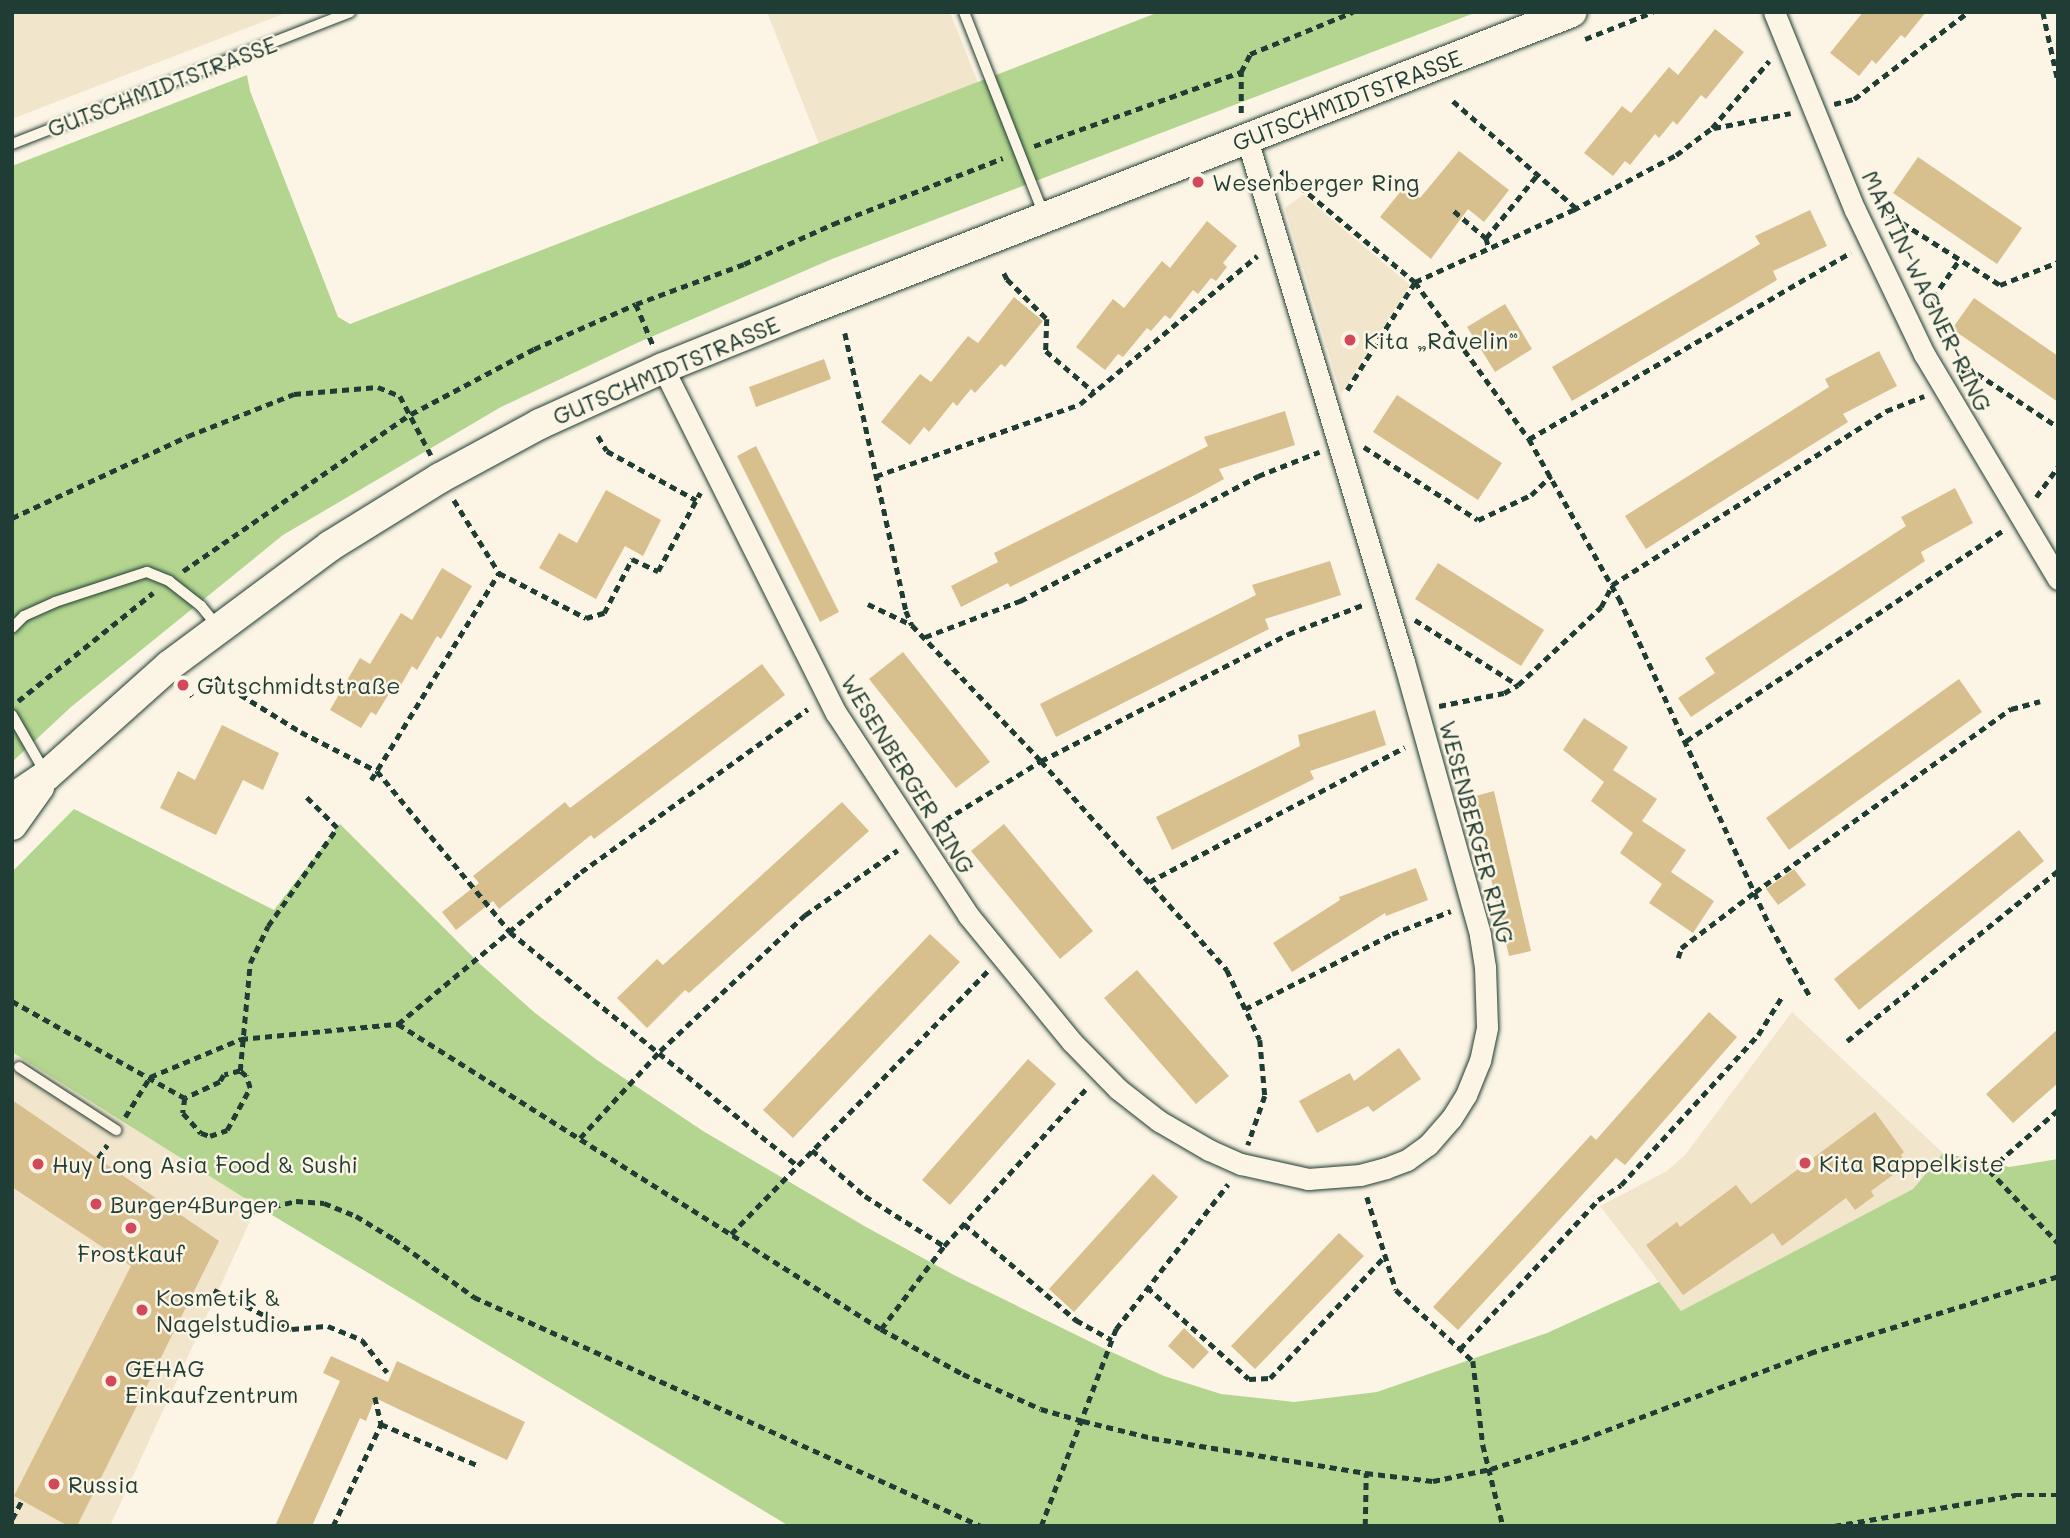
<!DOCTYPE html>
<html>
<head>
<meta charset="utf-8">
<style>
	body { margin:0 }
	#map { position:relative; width:2070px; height:1538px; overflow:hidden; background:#fcf5e5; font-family:Mali,sans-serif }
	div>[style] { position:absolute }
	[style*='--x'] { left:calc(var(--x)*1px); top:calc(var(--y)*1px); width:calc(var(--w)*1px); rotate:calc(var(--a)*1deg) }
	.built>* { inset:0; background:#f1e5cb }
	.green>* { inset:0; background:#b3d58f }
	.building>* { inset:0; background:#d8bf8e }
	.path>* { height:4.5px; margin-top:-2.25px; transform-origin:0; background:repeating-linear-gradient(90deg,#1f3d34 0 7px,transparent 0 12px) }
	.roads { filter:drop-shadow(0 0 2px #1f3d34) drop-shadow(0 0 2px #1f3d34) }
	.lane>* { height:10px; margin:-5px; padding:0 5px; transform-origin:5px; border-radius:5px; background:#fcf5e5 }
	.street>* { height:21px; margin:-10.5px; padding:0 10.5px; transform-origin:10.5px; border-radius:10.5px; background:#fcf5e5 }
	.secondary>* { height:30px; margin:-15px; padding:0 15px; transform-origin:15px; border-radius:15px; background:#fcf5e5 }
	.dots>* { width:19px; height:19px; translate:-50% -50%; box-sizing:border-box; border:4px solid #fcf5e5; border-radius:50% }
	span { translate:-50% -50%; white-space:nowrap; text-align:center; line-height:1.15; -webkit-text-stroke:5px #fcf5e5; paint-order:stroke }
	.street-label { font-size:23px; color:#1f3d34 }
	.poi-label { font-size:23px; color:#1f3d34 }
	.left { translate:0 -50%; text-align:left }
	.frame { position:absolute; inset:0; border:14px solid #1f3d34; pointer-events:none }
</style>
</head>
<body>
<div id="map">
	<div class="built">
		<div style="clip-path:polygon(12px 12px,288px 12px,12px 119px)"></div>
		<div style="clip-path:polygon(767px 12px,950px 12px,978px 83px,819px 144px)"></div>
		<div style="clip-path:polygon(1303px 195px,1410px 285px,1341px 394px,1285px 208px)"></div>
		<div style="clip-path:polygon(1792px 1012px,1943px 1153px,1913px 1189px,1681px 1311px,1600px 1206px,1667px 1171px,1685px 1155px)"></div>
		<div style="clip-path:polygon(12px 1052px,257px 1206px,110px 1526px,12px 1526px)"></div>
	</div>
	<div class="green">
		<div style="clip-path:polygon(1159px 12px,1477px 12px,832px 259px,637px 343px,501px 407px,283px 535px,71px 707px,12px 762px,12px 166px,247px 75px,250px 91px,338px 317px,350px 324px)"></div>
		<div style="clip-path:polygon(74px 809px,274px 910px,340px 824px,479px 963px,535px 1013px,597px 1060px,703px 1131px,866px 1227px,954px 1275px,1105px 1349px,1164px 1376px,1221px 1394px,1294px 1402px,1377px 1392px,1547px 1333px,1659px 1282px,1681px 1311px,1913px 1189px,1943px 1153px,2009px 1167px,2058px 1159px,2058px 1526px,789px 1526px,257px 1206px,12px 1052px,12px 872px)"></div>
	</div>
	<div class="building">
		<div style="clip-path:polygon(1863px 12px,1926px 12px,1905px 38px,1901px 35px,1876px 64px,1872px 60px,1859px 76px,1830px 53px)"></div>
		<div style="clip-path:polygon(1715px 29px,1744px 52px,1706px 99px,1701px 95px,1677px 125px,1673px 121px,1659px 138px,1655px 134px,1630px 165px,1625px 161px,1613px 176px,1584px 153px,1622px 106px,1631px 113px,1669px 67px,1678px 75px)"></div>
		<div style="clip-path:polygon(1459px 151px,1509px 190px,1484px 222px,1468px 209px,1431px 259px,1380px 217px,1405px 186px,1420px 198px)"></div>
		<div style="clip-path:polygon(1918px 157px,2022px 228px,1997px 264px,1893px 193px)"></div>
		<div style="clip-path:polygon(1810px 210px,1827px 246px,1773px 271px,1777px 280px,1572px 401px,1552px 367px,1760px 244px,1755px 236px)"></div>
		<div style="clip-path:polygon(1207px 221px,1237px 246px,1223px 263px,1227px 267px,1216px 281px,1211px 278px,1198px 294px,1193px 290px,1170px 319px,1165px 315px,1151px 331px,1147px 328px,1123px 357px,1118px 354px,1105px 370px,1076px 347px,1113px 299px,1124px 308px,1162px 261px,1170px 268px)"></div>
		<div style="clip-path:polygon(1014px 297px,1043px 321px,1005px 367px,1001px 364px,975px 393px,971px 389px,957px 406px,953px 402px,929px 432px,924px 427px,910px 445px,881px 422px,920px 374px,931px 382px,968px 336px,978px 343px)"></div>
		<div style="clip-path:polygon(1974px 298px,2058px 356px,2058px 402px,1952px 329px)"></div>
		<div style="clip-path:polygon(1505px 304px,1532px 349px,1495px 372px,1467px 327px)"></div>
		<div style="clip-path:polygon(1879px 351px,1897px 386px,1843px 414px,1848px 422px,1646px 549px,1625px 516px,1829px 387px,1825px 379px)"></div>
		<div style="clip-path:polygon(824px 359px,831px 379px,756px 407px,749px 387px)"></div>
		<div style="clip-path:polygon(1397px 395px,1502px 463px,1478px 500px,1373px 432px)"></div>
		<div style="clip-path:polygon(1285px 411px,1295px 445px,1219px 469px,1224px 479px,1193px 496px,1010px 587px,1008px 583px,961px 607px,951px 586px,998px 562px,994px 553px,1208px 446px,1204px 437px)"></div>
		<div style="clip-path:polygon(756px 446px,839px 612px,820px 622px,737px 456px)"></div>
		<div style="clip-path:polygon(1955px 488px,1973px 523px,1921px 552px,1925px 561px,1691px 717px,1678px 698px,1715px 673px,1705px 658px,1906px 526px,1901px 517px)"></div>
		<div style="clip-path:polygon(606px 490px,661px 520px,643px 556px,625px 546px,596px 599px,539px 568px,559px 533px,577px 543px)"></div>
		<div style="clip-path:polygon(1330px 561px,1341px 595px,1265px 619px,1269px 629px,1056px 737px,1040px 704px,1256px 595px,1252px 585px)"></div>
		<div style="clip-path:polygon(1438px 563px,1544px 630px,1521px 666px,1415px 599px)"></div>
		<div style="clip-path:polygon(442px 568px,472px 586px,441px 639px,437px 636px,417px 670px,412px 666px,401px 685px,396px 682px,376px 715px,371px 712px,361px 728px,330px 710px,360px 658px,370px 664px,401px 613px,412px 620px)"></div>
		<div style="clip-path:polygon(903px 652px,990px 762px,956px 788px,869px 679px)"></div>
		<div style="clip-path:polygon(762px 664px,785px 695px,594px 839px,591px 835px,499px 909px,493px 901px,456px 930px,442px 912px,479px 883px,473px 876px,565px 802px,570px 808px)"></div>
		<div style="clip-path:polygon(1959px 679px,1982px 712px,1789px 850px,1766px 818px)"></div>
		<div style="clip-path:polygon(1375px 710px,1386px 745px,1310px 771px,1314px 779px,1172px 850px,1156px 817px,1300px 746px,1298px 735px)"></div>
		<div style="clip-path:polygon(1584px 718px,1628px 747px,1613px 770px,1657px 799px,1642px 821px,1686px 850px,1671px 872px,1714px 901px,1693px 933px,1649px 903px,1662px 884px,1620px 853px,1633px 833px,1591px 801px,1604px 782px,1563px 750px)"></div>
		<div style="clip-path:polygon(222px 725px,279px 753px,263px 790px,243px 780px,216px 835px,160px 808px,178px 771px,195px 780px)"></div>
		<div style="clip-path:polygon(1494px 791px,1531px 951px,1509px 956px,1472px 797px)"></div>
		<div style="clip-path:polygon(842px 802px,869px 831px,689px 993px,685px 990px,647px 1028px,617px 998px,657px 959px,663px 965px)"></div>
		<div style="clip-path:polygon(1004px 824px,1093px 931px,1060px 959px,971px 851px)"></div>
		<div style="clip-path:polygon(2019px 830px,2044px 861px,1859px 1010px,1834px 979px)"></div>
		<div style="clip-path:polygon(1416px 868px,1428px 900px,1386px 916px,1385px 913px,1292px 972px,1273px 943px,1340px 900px,1339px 897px)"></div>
		<div style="clip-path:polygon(1794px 869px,1806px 885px,1778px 905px,1766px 889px)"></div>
		<div style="clip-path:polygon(930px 934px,960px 962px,793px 1138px,763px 1110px)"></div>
		<div style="clip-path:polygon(1137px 970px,1229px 1076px,1196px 1104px,1104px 998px)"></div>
		<div style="clip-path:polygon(1709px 1012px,1737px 1037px,1625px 1165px,1616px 1158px,1458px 1330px,1433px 1307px,1591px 1135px,1596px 1140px)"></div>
		<div style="clip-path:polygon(2058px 1029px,2058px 1083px,2013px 1123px,1986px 1094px)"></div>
		<div style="clip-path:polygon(1399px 1048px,1421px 1079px,1373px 1112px,1368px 1106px,1317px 1133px,1299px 1101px,1350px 1073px,1354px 1081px)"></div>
		<div style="clip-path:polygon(1028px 1059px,1056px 1084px,950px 1205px,922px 1180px)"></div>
		<div style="clip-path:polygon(12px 1100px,219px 1241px,77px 1526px,68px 1526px,14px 1496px,131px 1266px,12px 1187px)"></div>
		<div style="clip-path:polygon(1875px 1112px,1904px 1152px,1901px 1155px,1908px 1164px,1871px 1191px,1874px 1196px,1855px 1210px,1846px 1198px,1782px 1246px,1773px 1233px,1683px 1295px,1646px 1245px,1677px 1222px,1680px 1227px,1736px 1185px,1751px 1204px)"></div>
		<div style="clip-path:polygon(1153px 1174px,1178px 1197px,1074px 1312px,1049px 1289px)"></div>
		<div style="clip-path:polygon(1339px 1233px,1364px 1256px,1255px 1369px,1231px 1346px)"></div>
		<div style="clip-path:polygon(1184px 1328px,1209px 1352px,1193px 1369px,1168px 1346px)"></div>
		<div style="clip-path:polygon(331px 1356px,388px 1382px,397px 1361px,525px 1422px,507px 1460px,375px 1398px,366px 1421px,360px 1418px,312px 1526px,275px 1526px,340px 1381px,323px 1373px)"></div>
	</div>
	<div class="path">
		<div style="--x:2043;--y:12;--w:71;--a:77.7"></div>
		<div style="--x:1585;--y:39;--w:73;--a:-21.7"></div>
		<div style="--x:1453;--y:101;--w:163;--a:41"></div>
		<div style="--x:1834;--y:104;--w:21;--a:-14"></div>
		<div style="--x:1854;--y:99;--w:143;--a:-37.3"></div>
		<div style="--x:1241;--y:113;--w:41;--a:-90"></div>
		<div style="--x:1714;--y:128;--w:78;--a:-11"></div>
		<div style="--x:1034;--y:146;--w:220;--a:-19.7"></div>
		<div style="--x:1241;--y:72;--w:20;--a:-63"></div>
		<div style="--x:1250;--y:54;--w:111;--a:-22.2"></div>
		<div style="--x:1281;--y:171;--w:174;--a:39.6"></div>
		<div style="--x:1415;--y:282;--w:194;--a:54"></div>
		<div style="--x:1529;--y:439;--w:183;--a:60.5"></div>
		<div style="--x:1619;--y:598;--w:361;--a:65.3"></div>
		<div style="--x:1770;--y:926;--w:83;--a:60.3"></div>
		<div style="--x:1882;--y:210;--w:140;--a:32.4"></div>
		<div style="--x:2000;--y:285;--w:62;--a:-21.6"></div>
		<div style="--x:1454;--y:211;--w:42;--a:40.2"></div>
		<div style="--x:1486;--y:238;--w:10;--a:73"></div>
		<div style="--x:1486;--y:238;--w:82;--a:-50.9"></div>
		<div style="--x:1004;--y:273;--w:7;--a:63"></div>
		<div style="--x:1007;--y:279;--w:57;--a:45"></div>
		<div style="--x:1047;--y:319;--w:32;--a:92"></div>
		<div style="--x:1046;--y:351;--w:63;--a:40.5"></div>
		<div style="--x:636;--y:304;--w:44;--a:67.5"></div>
		<div style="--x:1926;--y:308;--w:58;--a:-55.5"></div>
		<div style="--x:845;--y:333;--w:285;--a:77.6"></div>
		<div style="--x:906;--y:611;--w:15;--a:67"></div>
		<div style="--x:1960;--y:373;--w:9;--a:-41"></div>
		<div style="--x:1967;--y:367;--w:109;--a:33.4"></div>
		<div style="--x:1347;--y:390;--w:128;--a:-57.8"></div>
		<div style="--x:1415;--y:282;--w:174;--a:-24.5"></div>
		<div style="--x:1573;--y:210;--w:117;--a:-28.1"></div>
		<div style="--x:1676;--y:155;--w:45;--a:-36.9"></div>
		<div style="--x:1712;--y:128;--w:88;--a:-49.6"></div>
		<div style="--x:598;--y:436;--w:17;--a:59"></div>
		<div style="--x:607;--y:451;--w:102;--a:28.8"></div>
		<div style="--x:1529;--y:439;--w:372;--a:-30.1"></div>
		<div style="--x:1364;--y:447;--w:135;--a:32.6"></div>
		<div style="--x:1478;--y:520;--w:59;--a:-25.3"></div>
		<div style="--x:1531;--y:495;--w:28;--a:-44"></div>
		<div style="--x:876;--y:476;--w:216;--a:-19.4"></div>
		<div style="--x:1080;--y:404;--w:231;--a:-39.9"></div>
		<div style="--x:2036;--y:497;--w:37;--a:-54"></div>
		<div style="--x:454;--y:500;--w:86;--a:58.3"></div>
		<div style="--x:499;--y:573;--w:98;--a:27.3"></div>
		<div style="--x:586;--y:618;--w:19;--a:-16"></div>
		<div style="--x:604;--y:613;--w:61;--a:-62.6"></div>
		<div style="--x:632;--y:559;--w:29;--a:25"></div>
		<div style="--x:658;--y:571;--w:89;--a:-61.7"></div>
		<div style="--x:12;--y:518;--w:194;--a:-25"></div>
		<div style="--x:188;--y:436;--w:114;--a:-21.6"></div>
		<div style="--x:294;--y:394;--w:84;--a:-4.8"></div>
		<div style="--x:378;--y:387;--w:24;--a:22"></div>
		<div style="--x:400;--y:396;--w:67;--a:62.3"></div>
		<div style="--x:183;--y:571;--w:277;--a:-34.6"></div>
		<div style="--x:411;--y:414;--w:139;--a:-27.9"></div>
		<div style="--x:534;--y:349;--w:111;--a:-23.8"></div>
		<div style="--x:636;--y:304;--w:115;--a:-20.3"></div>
		<div style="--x:744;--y:264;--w:98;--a:-24.2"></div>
		<div style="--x:833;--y:224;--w:182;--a:-21.2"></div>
		<div style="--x:868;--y:604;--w:49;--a:25.5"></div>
		<div style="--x:912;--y:625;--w:187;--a:46.5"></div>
		<div style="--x:1041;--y:761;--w:280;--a:48.3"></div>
		<div style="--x:1227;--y:970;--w:77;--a:64.8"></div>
		<div style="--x:1260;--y:1040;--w:56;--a:84.9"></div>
		<div style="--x:1265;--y:1096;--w:52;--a:109.1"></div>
		<div style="--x:1415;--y:620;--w:122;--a:32.3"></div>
		<div style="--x:925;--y:637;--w:102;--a:-20.8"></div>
		<div style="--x:1020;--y:601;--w:269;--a:-27.7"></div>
		<div style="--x:1258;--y:476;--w:66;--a:-21.5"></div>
		<div style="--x:216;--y:677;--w:6;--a:51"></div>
		<div style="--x:220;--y:682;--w:95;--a:31.7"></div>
		<div style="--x:301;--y:732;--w:85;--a:27.2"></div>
		<div style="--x:377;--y:771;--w:209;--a:50.4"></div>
		<div style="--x:510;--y:932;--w:370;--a:39.1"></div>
		<div style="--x:184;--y:686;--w:13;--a:51"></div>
		<div style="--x:18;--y:701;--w:173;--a:-38.7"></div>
		<div style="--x:1439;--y:706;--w:66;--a:-11.3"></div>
		<div style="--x:1504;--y:693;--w:16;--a:-30"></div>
		<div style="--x:1518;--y:685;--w:114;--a:-43.2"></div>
		<div style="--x:1601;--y:607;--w:25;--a:-63"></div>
		<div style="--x:1612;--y:585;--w:325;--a:-32.4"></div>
		<div style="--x:1886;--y:411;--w:41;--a:-21.5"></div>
		<div style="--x:1686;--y:741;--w:381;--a:-33.6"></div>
		<div style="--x:371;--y:780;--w:243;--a:-58.3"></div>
		<div style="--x:935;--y:826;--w:124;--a:-31.5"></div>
		<div style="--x:1041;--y:761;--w:278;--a:-27.2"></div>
		<div style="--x:1288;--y:634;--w:83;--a:-21.3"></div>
		<div style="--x:1149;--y:882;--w:289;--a:-27.8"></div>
		<div style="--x:1678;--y:958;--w:10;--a:-73"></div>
		<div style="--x:1681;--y:948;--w:93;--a:-37.1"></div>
		<div style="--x:1755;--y:892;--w:315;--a:-35.6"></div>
		<div style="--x:2011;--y:709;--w:30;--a:-15"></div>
		<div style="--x:12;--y:1001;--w:198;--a:29.3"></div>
		<div style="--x:1245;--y:1009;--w:165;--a:-27"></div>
		<div style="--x:1392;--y:934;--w:63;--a:-21.3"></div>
		<div style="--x:398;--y:1024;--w:571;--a:32.27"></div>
		<div style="--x:881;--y:1329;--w:94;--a:28.8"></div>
		<div style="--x:963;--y:1374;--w:85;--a:24.2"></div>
		<div style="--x:1041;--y:1409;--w:44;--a:15.9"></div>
		<div style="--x:1083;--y:1421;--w:71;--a:13.8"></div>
		<div style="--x:1152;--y:1438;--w:217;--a:9.3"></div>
		<div style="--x:1366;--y:1473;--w:67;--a:6.8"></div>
		<div style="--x:1433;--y:1481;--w:59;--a:-11.7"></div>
		<div style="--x:1491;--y:1469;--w:97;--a:-18.1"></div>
		<div style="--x:1583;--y:1439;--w:243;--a:-20.7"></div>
		<div style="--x:1810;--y:1353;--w:260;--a:-17.2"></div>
		<div style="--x:1847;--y:1041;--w:271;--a:-38.9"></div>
		<div style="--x:240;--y:1071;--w:16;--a:166"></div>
		<div style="--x:224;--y:1075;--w:8;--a:120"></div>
		<div style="--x:220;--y:1082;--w:38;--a:155"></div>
		<div style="--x:185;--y:1098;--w:15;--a:98"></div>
		<div style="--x:183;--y:1113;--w:27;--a:48"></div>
		<div style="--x:201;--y:1133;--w:9;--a:18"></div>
		<div style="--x:210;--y:1136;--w:18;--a:-19"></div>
		<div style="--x:227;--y:1130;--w:48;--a:-61.3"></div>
		<div style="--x:250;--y:1088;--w:13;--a:-108"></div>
		<div style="--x:246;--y:1076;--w:8;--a:-140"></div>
		<div style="--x:240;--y:1071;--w:108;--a:-84.7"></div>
		<div style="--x:250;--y:963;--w:41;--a:-64.1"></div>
		<div style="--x:268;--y:926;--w:120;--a:-54.9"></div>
		<div style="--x:337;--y:828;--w:47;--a:-135"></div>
		<div style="--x:125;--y:1117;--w:47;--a:-58"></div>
		<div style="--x:150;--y:1077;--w:99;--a:-22.7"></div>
		<div style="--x:241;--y:1039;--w:158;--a:-5.5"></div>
		<div style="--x:398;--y:1024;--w:238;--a:-39.7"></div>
		<div style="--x:581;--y:872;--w:279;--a:-35.7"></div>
		<div style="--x:580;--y:1138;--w:118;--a:-47.4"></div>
		<div style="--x:660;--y:1051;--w:199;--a:-43.2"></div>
		<div style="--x:805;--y:915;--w:113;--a:-35"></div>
		<div style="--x:812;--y:1150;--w:70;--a:41"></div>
		<div style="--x:865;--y:1196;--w:93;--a:32.3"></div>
		<div style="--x:98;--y:1158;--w:16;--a:-55"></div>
		<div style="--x:1967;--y:1166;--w:22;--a:10"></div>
		<div style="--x:1989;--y:1170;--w:100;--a:46.6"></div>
		<div style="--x:1989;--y:1170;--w:91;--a:-41"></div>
		<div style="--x:1367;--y:1197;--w:97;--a:72.7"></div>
		<div style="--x:1396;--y:1290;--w:105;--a:42.7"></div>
		<div style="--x:1473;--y:1361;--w:85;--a:83.2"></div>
		<div style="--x:1483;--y:1445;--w:83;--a:76.1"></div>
		<div style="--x:250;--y:1212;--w:47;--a:-13.4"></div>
		<div style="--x:296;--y:1201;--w:28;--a:4"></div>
		<div style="--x:324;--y:1203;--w:35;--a:22"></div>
		<div style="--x:356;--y:1216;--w:44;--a:31.2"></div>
		<div style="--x:394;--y:1239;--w:99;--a:35.9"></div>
		<div style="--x:474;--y:1297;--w:556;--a:24.31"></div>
		<div style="--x:964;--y:1224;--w:148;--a:40.6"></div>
		<div style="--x:1076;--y:1320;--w:41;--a:29.1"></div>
		<div style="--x:731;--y:1234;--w:368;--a:-45.7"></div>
		<div style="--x:1147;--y:1287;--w:137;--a:42"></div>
		<div style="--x:1249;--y:1379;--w:21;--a:-3"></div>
		<div style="--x:1270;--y:1378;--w:169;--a:-46.7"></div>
		<div style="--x:214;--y:1290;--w:87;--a:26.6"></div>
		<div style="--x:292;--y:1329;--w:36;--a:-5"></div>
		<div style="--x:328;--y:1326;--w:37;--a:22"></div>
		<div style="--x:362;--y:1340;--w:41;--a:52"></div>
		<div style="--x:881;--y:1329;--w:104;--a:-52.8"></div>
		<div style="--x:944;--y:1246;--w:213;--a:-47.9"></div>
		<div style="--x:1460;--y:1349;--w:203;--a:-47.2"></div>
		<div style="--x:1598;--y:1200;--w:27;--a:-33"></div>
		<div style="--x:1621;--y:1185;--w:203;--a:-47.6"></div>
		<div style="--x:1758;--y:1035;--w:47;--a:-58"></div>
		<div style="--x:375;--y:1397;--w:28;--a:77"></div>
		<div style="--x:12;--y:1519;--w:21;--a:-62"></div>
		<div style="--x:333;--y:1526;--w:113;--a:-64.8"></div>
		<div style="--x:381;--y:1424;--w:104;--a:23.1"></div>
		<div style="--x:1041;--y:1526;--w:211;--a:-69.2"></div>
		<div style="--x:1116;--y:1329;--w:183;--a:-52.3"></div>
		<div style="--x:1365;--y:1526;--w:53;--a:-88.9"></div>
		<div style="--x:1834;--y:1526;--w:184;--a:-9.7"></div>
		<div style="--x:2015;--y:1495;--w:43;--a:0"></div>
	</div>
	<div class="roads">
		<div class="lane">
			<div style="--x:964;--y:12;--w:218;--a:68.5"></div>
			<div style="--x:12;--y:144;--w:363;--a:-21.3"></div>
			<div style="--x:12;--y:628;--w:17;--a:-45"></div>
			<div style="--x:24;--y:616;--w:34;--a:-24"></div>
			<div style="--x:55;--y:602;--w:97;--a:-18.1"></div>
			<div style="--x:147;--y:572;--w:24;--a:22"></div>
			<div style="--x:169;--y:581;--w:41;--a:38"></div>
			<div style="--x:201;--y:606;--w:27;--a:51"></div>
			<div style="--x:12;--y:715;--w:68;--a:60"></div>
			<div style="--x:19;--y:1067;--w:116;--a:33"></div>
		</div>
		<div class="street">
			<div style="--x:1774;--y:12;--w:214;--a:67.8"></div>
			<div style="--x:1855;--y:210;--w:160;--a:64.4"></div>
			<div style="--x:1924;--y:354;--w:262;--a:59.2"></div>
			<div style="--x:663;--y:368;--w:386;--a:63.4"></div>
			<div style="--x:836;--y:713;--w:241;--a:56.8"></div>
			<div style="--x:968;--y:915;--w:164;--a:50.7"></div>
			<div style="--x:1072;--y:1042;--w:66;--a:45.6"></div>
			<div style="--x:1118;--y:1089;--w:52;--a:38"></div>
			<div style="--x:1159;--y:1121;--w:58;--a:30.1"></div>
			<div style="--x:1209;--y:1150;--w:35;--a:24"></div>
			<div style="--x:1241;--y:1164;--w:69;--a:12.6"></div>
			<div style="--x:1308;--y:1179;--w:52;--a:-4.4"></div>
			<div style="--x:1360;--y:1175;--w:27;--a:-15"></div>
			<div style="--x:1386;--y:1168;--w:22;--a:-21"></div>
			<div style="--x:1407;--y:1160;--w:26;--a:-36"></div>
			<div style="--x:1428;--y:1145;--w:35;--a:-49"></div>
			<div style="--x:1451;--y:1119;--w:28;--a:-58"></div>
			<div style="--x:1466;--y:1095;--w:37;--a:-68"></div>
			<div style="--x:1480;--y:1061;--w:35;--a:-78"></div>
			<div style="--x:1487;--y:1027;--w:60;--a:-91.9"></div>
			<div style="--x:1485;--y:967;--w:33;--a:-99"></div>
			<div style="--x:1480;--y:934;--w:282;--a:-105.6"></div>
			<div style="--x:1404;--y:662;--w:546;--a:-106.71"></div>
		</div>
		<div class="secondary">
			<div style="--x:12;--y:799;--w:42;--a:-34.4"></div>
			<div style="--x:47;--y:775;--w:165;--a:-41.8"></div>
			<div style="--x:170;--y:665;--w:199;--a:-36.6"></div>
			<div style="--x:330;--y:546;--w:129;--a:-31.7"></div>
			<div style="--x:440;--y:478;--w:114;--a:-28.4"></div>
			<div style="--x:540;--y:424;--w:135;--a:-24.5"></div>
			<div style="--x:663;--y:368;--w:150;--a:-21.9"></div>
			<div style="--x:802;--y:312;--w:826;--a:-21.29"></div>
			<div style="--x:12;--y:825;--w:47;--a:-54.6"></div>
		</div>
	</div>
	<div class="dots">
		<div style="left:1198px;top:182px;background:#d1495b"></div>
		<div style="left:1350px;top:340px;background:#d1495b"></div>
		<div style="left:183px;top:685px;background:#d1495b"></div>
		<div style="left:1805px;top:1163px;background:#d1495b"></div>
		<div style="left:38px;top:1164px;background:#d1495b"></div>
		<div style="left:96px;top:1204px;background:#d1495b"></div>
		<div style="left:131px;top:1228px;background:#d1495b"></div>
		<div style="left:142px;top:1310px;background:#d1495b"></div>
		<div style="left:111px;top:1381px;background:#d1495b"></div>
		<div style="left:54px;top:1484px;background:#d1495b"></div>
	</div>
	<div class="street-label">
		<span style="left:162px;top:86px;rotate:-21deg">GUTSCHMIDTSTRASSE</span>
		<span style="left:1347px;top:100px;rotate:-21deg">GUTSCHMIDTSTRASSE</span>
		<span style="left:1927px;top:291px;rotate:64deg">MARTIN-WAGNER-RING</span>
		<span style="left:666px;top:370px;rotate:-23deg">GUTSCHMIDTSTRASSE</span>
		<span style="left:908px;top:774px;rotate:58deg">WESENBERGER RING</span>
		<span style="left:1477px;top:832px;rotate:75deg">WESENBERGER RING</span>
	</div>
	<div class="poi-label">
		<span class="left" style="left:1212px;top:182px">Wesenberger Ring</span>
		<span class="left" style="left:1364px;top:340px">Kita „Ravelin“</span>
		<span class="left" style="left:197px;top:685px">Gutschmidtstraße</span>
		<span class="left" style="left:1819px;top:1163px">Kita Rappelkiste</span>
		<span class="left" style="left:52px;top:1164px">Huy Long Asia Food &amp; Sushi</span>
		<span class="left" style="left:110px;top:1204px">Burger4Burger</span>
		<span style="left:131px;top:1253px">Frostkauf</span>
		<span class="left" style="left:156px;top:1310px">Kosmetik &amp;<br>Nagelstudio</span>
		<span class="left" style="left:125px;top:1381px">GEHAG<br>Einkaufzentrum</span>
		<span class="left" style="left:68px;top:1484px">Russia</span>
	</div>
	<div class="frame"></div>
</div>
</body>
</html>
